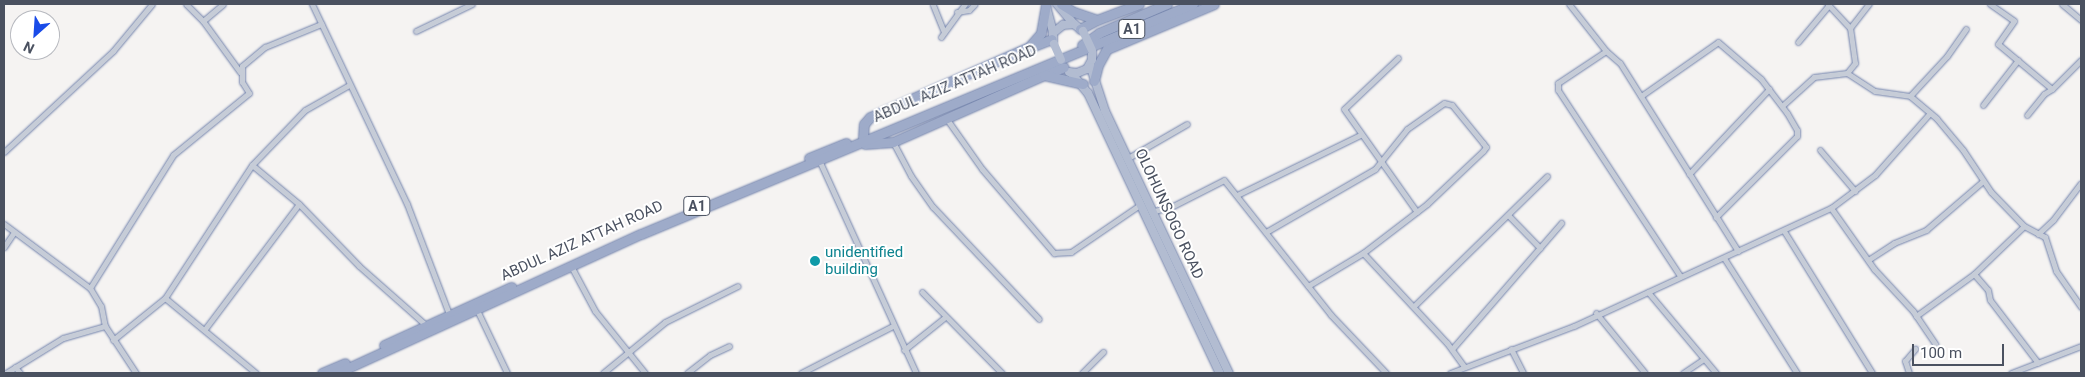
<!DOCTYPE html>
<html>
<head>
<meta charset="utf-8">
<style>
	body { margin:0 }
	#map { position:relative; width:2085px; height:377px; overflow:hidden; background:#f5f3f2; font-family:Roboto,sans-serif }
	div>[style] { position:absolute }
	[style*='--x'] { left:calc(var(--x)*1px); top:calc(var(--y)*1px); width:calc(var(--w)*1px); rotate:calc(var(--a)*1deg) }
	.roads { filter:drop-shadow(0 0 1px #7585ad) drop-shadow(0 0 1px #7585ad) }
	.minor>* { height:5px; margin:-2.5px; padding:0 2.5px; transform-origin:2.5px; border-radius:2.5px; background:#c6ccd7 }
	.primary>* { height:8px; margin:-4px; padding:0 4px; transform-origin:4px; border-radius:4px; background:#b2bcd1 }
	.trunk>* { height:9px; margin:-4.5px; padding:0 4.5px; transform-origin:4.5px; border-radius:4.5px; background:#9eabc9 }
	.primary-bridge>* { height:8px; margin:-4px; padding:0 4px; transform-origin:4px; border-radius:4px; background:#b2bcd1 }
	.dots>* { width:14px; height:14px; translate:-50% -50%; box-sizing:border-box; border:2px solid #fff; border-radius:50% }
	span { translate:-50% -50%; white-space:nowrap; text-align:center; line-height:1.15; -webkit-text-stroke:4px #fff; paint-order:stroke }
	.shield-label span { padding:1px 4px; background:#fff; border:1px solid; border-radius:4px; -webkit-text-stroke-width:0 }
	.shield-label { font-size:14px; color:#4a5160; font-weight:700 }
	.street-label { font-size:15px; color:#4a5160 }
	.culture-label { font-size:15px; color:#0d838f }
	.left { translate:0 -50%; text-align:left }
	.frame { position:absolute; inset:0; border:5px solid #4a5160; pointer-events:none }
	.north { position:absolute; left:10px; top:10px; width:50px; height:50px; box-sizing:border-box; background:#fff; border:1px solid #b7b9bf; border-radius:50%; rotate:206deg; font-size:14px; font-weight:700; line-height:20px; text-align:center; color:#4a5160 }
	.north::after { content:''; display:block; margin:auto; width:18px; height:22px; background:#194be8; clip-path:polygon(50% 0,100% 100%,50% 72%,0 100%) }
	.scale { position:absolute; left:1912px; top:344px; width:92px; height:22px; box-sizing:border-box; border:2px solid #4a5160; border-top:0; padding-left:6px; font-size:15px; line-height:18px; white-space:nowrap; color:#4a5160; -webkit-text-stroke:4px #fff; paint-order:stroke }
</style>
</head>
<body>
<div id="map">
	<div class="roads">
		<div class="minor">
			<div style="--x:186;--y:4;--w:24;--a:45"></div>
			<div style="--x:203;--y:21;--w:63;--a:54"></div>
			<div style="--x:312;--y:4;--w:221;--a:64.6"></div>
			<div style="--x:407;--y:204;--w:118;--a:69.1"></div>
			<div style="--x:1569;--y:4;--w:60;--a:51.8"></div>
			<div style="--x:1606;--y:51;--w:18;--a:41"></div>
			<div style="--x:1620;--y:63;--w:222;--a:57.9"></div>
			<div style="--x:1990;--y:4;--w:29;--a:35"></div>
			<div style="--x:2014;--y:21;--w:28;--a:125"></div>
			<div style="--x:1998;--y:44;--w:70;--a:39.8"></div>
			<div style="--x:2062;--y:4;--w:25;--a:40"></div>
			<div style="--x:933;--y:5;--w:29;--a:68"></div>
			<div style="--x:957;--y:12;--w:12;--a:-9"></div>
			<div style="--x:969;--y:10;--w:8;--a:-45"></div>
			<div style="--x:203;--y:21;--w:26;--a:-40"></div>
			<div style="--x:1850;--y:28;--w:31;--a:-52"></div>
			<div style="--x:416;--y:31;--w:62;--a:-25.7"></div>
			<div style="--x:941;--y:37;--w:41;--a:-54"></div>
			<div style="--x:1798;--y:42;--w:48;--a:-50"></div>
			<div style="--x:1606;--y:51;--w:58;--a:146.3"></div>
			<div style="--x:1558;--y:83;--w:7;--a:90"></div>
			<div style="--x:1558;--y:90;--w:222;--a:56.7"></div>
			<div style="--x:1398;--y:58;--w:74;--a:136.6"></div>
			<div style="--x:1344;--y:109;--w:126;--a:54.7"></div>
			<div style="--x:1847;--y:73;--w:33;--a:33"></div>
			<div style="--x:1875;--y:91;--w:35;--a:8"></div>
			<div style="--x:1910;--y:96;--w:35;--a:40"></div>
			<div style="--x:1937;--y:119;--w:40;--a:50"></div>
			<div style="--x:1963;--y:150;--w:50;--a:56.3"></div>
			<div style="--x:1991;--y:192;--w:47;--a:45.9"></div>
			<div style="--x:2024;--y:226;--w:24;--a:28"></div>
			<div style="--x:2045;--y:237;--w:36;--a:72"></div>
			<div style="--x:2056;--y:271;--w:44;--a:55.2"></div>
			<div style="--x:1641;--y:96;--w:94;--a:-35"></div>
			<div style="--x:1718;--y:42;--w:57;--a:40.7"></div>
			<div style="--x:1761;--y:79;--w:43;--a:52.6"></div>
			<div style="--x:1787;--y:113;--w:20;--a:60"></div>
			<div style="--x:1797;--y:130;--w:6;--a:90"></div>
			<div style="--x:1797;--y:136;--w:115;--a:135"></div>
			<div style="--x:1910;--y:96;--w:54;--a:-47.2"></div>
			<div style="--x:1947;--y:56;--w:33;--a:-55"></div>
			<div style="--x:1983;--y:105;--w:57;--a:-52.1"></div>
			<div style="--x:1782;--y:106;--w:43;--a:-42.2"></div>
			<div style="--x:1814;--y:77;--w:33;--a:-7"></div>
			<div style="--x:1847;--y:73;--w:13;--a:-51"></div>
			<div style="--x:1855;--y:63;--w:35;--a:-98"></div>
			<div style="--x:1850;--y:28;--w:33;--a:-133"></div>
			<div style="--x:2027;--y:115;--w:27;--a:-51"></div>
			<div style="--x:2044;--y:94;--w:9;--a:-32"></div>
			<div style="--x:2052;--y:89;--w:41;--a:-45"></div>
			<div style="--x:946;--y:118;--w:62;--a:54.8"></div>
			<div style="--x:982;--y:169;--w:111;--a:49.4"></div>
			<div style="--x:1054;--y:253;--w:17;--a:-3"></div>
			<div style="--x:1071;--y:252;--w:85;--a:-34.4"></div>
			<div style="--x:893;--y:142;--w:38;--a:62"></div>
			<div style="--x:911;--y:176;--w:38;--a:55"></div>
			<div style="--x:933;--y:207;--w:154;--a:46.6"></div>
			<div style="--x:1820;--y:150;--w:54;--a:49.5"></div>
			<div style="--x:4;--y:152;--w:149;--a:-42.8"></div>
			<div style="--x:113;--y:51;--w:61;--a:-50.3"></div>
			<div style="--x:1128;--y:158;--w:68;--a:-30"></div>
			<div style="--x:819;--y:160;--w:234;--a:65.5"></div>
			<div style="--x:252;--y:165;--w:61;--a:39.7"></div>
			<div style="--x:299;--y:204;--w:86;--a:45.9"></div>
			<div style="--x:359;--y:266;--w:92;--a:41.5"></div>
			<div style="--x:1689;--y:174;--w:117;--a:-46.7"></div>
			<div style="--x:1237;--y:195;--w:137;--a:-26"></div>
			<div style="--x:1831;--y:208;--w:75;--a:54.8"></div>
			<div style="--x:1874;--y:269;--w:57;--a:47.1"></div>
			<div style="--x:1913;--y:311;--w:40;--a:56"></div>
			<div style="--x:1154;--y:211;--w:17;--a:-13"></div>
			<div style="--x:1171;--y:207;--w:59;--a:-27"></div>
			<div style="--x:1224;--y:180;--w:172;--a:51.6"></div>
			<div style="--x:1331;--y:315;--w:80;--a:46.5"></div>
			<div style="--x:1508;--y:215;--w:46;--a:45.9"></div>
			<div style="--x:4;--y:224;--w:107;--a:36.7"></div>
			<div style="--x:90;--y:288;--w:21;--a:59"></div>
			<div style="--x:101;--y:306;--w:20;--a:79"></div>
			<div style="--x:105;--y:326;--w:56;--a:56.6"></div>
			<div style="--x:1784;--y:231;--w:167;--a:58.2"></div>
			<div style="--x:1266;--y:232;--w:126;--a:-30"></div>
			<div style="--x:1375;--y:169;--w:51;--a:-51.3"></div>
			<div style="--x:1407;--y:129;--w:45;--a:-35.1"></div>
			<div style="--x:1444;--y:103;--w:8;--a:14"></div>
			<div style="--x:1452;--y:105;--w:49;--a:50.8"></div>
			<div style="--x:1483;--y:143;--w:5;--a:53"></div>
			<div style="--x:1486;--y:147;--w:5;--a:127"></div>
			<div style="--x:1483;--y:151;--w:77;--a:136.6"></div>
			<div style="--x:1427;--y:204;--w:81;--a:142.6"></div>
			<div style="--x:1363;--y:253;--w:64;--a:149"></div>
			<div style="--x:2038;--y:234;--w:21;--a:-43"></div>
			<div style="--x:2053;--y:220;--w:46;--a:-52.9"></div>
			<div style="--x:4;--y:247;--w:18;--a:-56"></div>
			<div style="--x:1363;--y:253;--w:123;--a:47"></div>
			<div style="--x:1447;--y:343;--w:29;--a:54"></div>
			<div style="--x:1724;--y:258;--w:136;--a:57.6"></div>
			<div style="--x:1868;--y:260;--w:31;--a:-33"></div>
			<div style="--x:1894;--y:243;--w:35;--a:-22"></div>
			<div style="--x:1926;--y:230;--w:75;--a:-40.7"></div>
			<div style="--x:571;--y:266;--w:51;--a:61.9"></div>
			<div style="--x:595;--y:311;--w:80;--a:51.1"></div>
			<div style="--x:1974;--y:274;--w:21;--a:49"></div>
			<div style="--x:1988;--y:290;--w:10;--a:79"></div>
			<div style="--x:1990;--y:300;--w:79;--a:52.7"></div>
			<div style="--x:90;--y:288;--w:157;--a:-58"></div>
			<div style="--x:173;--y:155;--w:98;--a:-39.2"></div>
			<div style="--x:249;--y:93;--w:13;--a:-122"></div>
			<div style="--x:242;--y:82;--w:16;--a:-90"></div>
			<div style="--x:242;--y:66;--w:30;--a:-40"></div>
			<div style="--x:265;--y:47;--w:61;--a:-22.3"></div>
			<div style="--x:922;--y:292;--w:114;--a:45.4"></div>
			<div style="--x:1648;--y:292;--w:106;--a:50"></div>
			<div style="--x:165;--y:298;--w:118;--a:39.5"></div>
			<div style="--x:1414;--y:306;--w:186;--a:-44.3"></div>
			<div style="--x:477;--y:310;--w:70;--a:64.5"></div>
			<div style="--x:1596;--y:313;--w:77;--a:50.8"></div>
			<div style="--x:1916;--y:316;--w:72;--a:-35.9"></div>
			<div style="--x:1974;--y:274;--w:69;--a:-43.8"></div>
			<div style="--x:205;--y:329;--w:156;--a:-53.1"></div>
			<div style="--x:113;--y:340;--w:67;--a:-38.9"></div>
			<div style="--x:165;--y:298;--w:159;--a:-56.8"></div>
			<div style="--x:252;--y:165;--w:76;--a:-46.1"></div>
			<div style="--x:305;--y:110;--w:51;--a:-29.6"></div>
			<div style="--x:1452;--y:349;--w:167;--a:-49.1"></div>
			<div style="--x:1511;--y:349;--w:27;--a:63"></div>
			<div style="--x:904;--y:350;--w:51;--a:-38.7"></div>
			<div style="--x:15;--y:367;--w:8;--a:50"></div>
			<div style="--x:6;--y:373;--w:67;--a:-31.6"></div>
			<div style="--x:63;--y:338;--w:44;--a:-15.9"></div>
			<div style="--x:603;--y:373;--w:80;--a:-39.4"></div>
			<div style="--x:665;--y:322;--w:81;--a:-26.3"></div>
			<div style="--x:687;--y:373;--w:29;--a:-38"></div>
			<div style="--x:710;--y:355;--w:21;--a:-25"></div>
			<div style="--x:801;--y:373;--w:103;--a:-27.1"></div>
			<div style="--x:1082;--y:373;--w:30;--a:-45"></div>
			<div style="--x:1450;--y:373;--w:133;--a:-20.8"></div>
			<div style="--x:1574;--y:326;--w:283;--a:-24.7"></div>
			<div style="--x:1831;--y:208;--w:55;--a:-36.9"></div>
			<div style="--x:1875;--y:175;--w:83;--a:-48.4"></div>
			<div style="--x:1683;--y:373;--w:25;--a:-34"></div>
			<div style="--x:1909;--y:373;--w:13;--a:-108"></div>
			<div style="--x:1905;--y:361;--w:16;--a:-50"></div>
			<div style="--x:2011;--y:373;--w:75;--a:-21.1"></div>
		</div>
		<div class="primary">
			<div style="--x:1057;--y:4;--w:26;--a:50"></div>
			<div style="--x:1046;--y:6;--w:28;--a:75"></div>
			<div style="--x:1053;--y:42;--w:9;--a:-90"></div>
			<div style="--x:1053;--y:33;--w:13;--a:-39"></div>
			<div style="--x:1063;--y:25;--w:11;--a:-5"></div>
			<div style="--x:1074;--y:24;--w:11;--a:38"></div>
			<div style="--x:1090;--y:65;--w:48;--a:71.9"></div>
			<div style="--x:1105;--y:111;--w:290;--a:64.7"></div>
			<div style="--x:1069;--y:72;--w:8;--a:7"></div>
			<div style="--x:1077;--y:73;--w:11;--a:-22"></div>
			<div style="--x:1087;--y:69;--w:10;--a:-61"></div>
			<div style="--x:1092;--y:60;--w:10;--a:-90"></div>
			<div style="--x:1071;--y:73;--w:26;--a:50"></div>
			<div style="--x:1088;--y:93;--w:310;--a:64.8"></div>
		</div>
		<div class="trunk">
			<div style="--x:1061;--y:4;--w:15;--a:32"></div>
			<div style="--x:1074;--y:12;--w:24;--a:19"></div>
			<div style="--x:1097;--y:20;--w:45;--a:-20.9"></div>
			<div style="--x:1080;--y:29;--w:19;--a:-28"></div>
			<div style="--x:1082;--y:45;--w:21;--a:-35"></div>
			<div style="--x:1099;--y:33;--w:74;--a:-23.1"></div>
			<div style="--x:1031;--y:47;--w:22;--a:-21"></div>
			<div style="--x:1047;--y:74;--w:18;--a:-22"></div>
			<div style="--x:1094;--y:81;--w:16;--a:-76"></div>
			<div style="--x:1098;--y:65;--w:18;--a:-61"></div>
			<div style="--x:1107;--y:49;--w:116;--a:-22.8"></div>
			<div style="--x:863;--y:137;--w:13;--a:-86"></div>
			<div style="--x:864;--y:124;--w:9;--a:-49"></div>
			<div style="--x:870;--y:117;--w:174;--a:-23.8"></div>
			<div style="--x:1029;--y:47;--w:18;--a:-49"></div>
			<div style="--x:1041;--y:33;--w:27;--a:-80"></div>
			<div style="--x:865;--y:144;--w:28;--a:-4"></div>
			<div style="--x:893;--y:142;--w:165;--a:-23.9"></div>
			<div style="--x:1044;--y:75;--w:40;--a:13"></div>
			<div style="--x:809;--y:158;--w:40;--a:-22"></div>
			<div style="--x:384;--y:345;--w:140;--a:-24.5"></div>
			<div style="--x:322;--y:373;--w:25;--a:-23"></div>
			<div style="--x:337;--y:373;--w:334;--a:-24.6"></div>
			<div style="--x:641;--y:234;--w:598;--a:-22.62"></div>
		</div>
	</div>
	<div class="primary-bridge">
		<div style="--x:1083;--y:31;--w:21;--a:65"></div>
		<div style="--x:1054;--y:44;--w:17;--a:66"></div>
	</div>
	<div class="dots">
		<div style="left:815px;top:261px;background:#0f9aa8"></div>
	</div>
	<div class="shield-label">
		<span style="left:1132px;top:29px">A1</span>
		<span style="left:697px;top:206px">A1</span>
	</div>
	<div class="street-label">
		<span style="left:955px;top:84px;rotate:-23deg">ABDUL AZIZ ATTAH ROAD</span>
		<span style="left:1169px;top:214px;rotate:65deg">OLOHUNSOGO ROAD</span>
		<span style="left:582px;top:241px;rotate:-24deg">ABDUL AZIZ ATTAH ROAD</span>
	</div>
	<div class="culture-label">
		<span class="left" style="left:825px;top:261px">unidentified<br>building</span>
	</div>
	<div class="frame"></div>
	<div class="north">N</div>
	<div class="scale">100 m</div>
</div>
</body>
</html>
